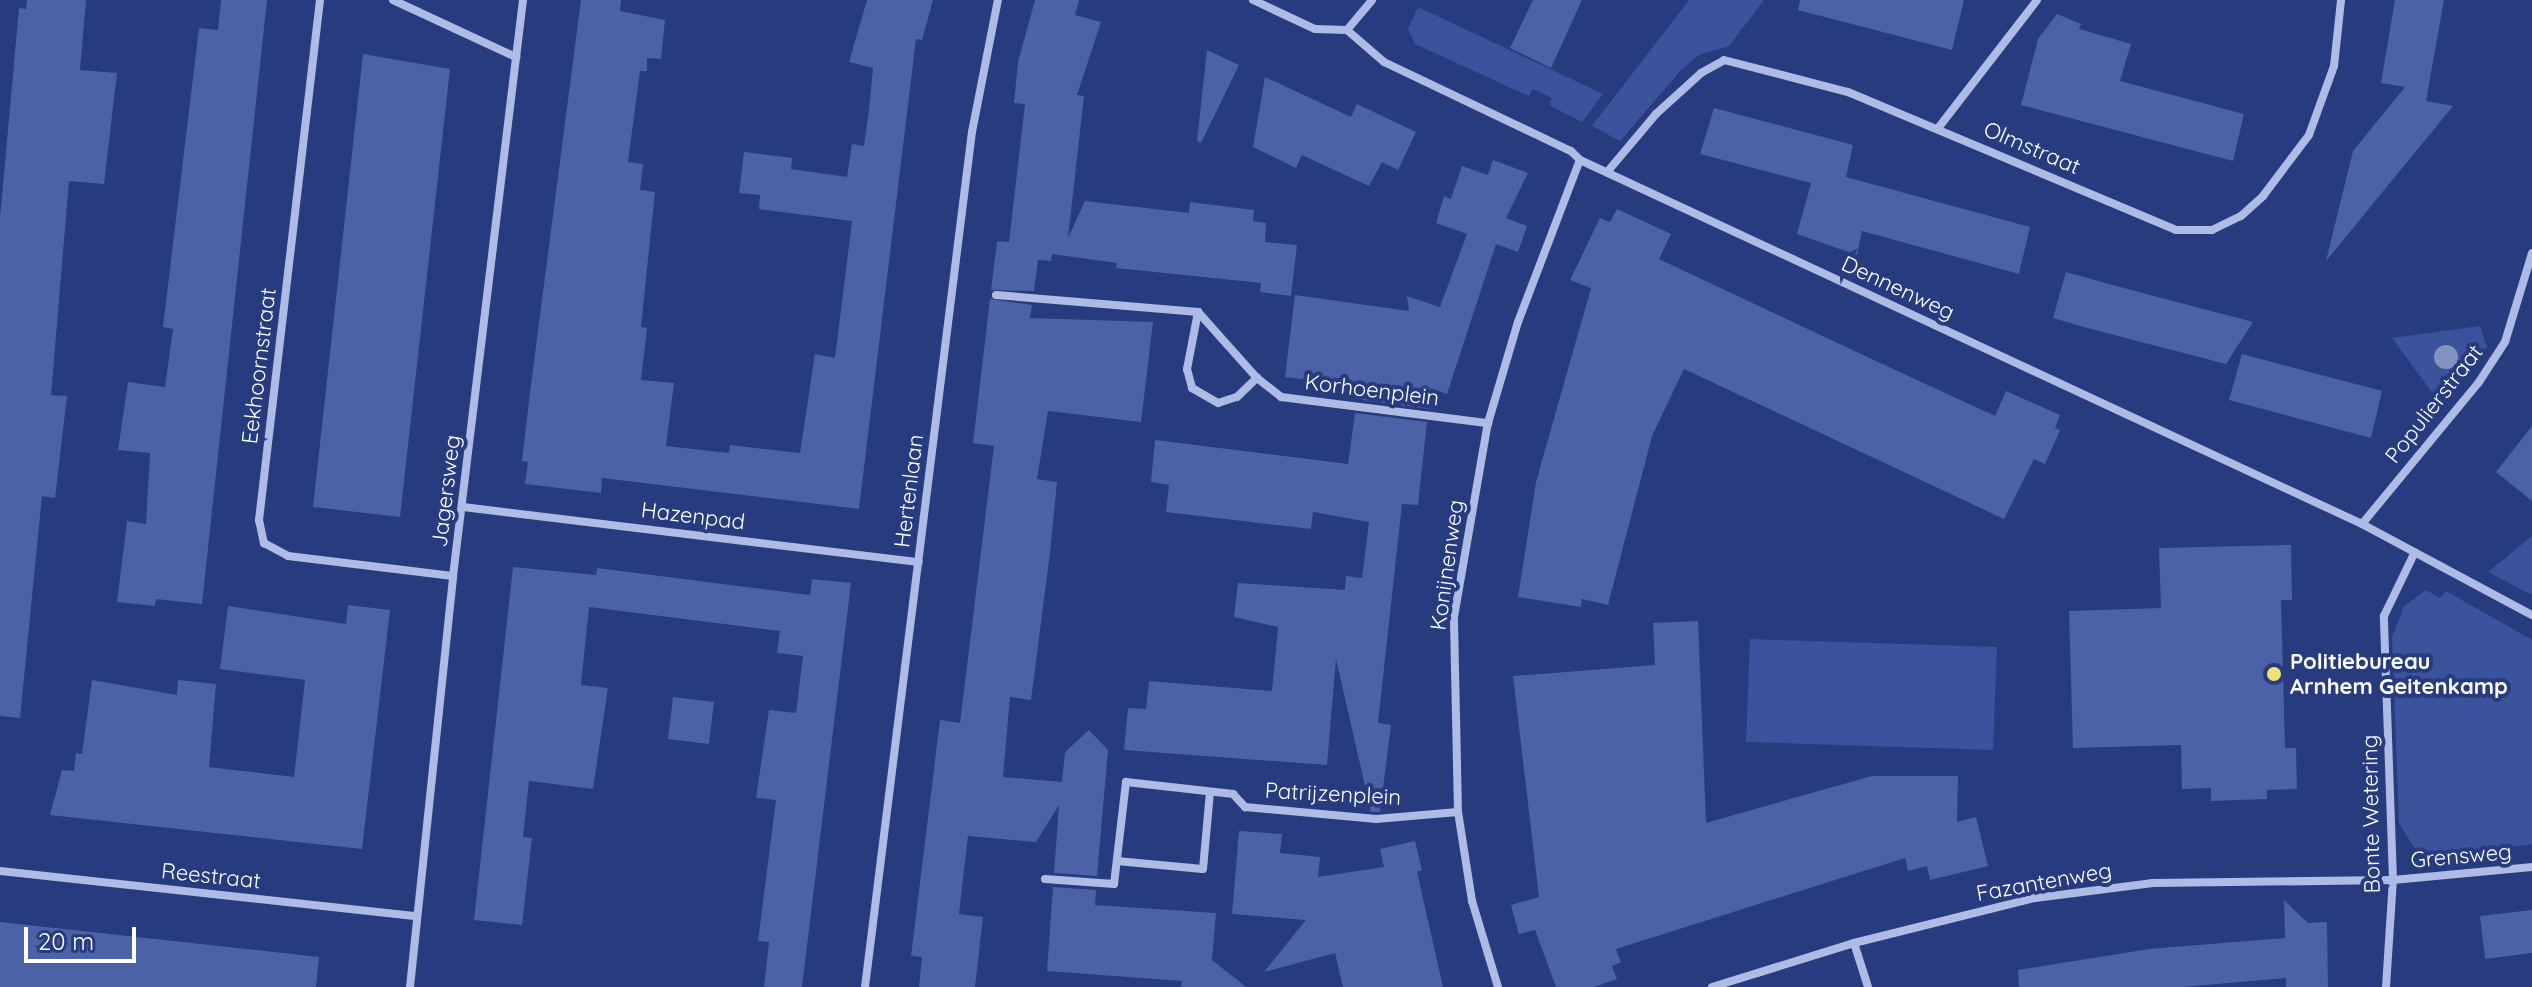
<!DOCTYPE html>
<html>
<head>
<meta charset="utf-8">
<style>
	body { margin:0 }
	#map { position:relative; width:2532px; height:987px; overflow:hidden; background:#273b7f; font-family:Quicksand,sans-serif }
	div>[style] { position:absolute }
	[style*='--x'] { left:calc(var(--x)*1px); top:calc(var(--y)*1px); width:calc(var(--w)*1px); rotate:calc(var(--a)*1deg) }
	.green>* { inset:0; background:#3b539c }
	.building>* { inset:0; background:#4b62a6 }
	.street>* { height:8px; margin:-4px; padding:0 4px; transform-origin:4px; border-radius:4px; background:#adbbe5 }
	.trees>* { width:24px; height:24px; margin:-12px; border-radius:50%; background:#8492c0 }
	.dots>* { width:22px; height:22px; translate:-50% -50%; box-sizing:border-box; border:4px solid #273b7f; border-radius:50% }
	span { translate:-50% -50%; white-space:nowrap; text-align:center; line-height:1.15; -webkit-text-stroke:8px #273b7f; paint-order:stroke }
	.street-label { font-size:22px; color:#fff }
	.poi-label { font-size:22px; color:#fff; font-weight:700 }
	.left { translate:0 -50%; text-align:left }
	.scale { position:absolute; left:24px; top:927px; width:112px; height:36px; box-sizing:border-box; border:4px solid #fff; border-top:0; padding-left:10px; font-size:24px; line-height:28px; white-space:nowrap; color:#fff; -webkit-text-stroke:6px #273b7f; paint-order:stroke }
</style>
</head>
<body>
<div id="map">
	<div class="green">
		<div style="clip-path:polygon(1689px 0,1764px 0,1729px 46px,1699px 55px,1681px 70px,1620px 141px,1592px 126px)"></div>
		<div style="clip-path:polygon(1418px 7px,1603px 94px,1582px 122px,1549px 105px,1552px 98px,1533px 89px,1529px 96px,1415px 44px,1408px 29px)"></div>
		<div style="clip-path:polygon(2480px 326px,2487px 347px,2442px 406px,2392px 338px)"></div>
		<div style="clip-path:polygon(2532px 536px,2532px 595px,2488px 572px)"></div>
		<div style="clip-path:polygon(2426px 590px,2440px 598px,2446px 591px,2532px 640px,2532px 844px,2460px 854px,2415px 849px,2399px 823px,2392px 637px,2404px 606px)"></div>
		<div style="clip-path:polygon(1750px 639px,1997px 647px,1993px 750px,1746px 742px)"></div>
	</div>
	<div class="building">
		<div style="clip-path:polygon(27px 0,86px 0,80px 70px,117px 73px,104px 184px,69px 181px,51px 395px,67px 396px,55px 498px,42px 496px,20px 718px,0 716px,0 218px,19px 8px,26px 9px)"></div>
		<div style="clip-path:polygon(221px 0,267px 0,202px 604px,156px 599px,155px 606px,117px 602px,127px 521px,146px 524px,150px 453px,118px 450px,128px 382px,165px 387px,173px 329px,163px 327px,199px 28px,218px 30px)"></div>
		<div style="clip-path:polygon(581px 0,621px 0,620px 11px,665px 20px,661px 59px,647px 58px,647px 71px,640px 71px,628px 162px,643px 164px,640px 190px,655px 192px,641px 327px,647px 328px,641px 380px,674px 383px,666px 446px,729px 453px,730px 445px,800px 453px,815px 354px,835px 358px,852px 221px,759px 209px,760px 195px,739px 193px,744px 152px,792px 158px,791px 169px,847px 177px,852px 144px,864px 146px,869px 110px,873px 68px,849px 62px,867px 0,933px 0,922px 40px,916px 39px,859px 509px,602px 478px,601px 493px,525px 484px,528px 462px,522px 461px,530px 392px)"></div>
		<div style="clip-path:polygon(1035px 0,1079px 0,1075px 15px,1101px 22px,1077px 95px,1084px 96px,1068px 238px,1085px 201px,1189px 213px,1190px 202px,1254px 210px,1253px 221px,1266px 223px,1265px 242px,1297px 245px,1291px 296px,1260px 292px,1261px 283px,1116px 268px,1117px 263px,1052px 254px,1051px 261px,1038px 260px,1034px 291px,991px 290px,997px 241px,1009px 242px,1025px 104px,1014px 103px,1018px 62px)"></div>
		<div style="clip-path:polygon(1533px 0,1582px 0,1551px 68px,1510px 48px)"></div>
		<div style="clip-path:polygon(1800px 0,1964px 0,1952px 50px,1798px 10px)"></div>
		<div style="clip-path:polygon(2395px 0,2444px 0,2426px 101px,2453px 106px,2326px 261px,2353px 151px,2405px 87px,2381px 83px)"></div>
		<div style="clip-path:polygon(2057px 14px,2081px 24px,2079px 29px,2131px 44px,2120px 81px,2244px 114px,2233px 161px,2021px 105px,2038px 39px)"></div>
		<div style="clip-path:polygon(1207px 50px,1239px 65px,1201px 143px,1197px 141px)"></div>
		<div style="clip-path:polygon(363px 54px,450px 69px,400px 517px,313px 507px)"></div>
		<div style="clip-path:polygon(1265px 77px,1351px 117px,1357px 104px,1416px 132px,1398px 170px,1382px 162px,1369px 186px,1302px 155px,1296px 168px,1253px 147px)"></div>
		<div style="clip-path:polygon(1714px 108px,1853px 145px,1846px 177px,2030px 227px,2019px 274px,1862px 231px,1857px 255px,1797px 234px,1811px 183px,1700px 154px)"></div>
		<div style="clip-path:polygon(1493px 160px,1528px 173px,1506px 218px,1527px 226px,1518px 252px,1496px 244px,1447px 394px,1431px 388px,1429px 409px,1357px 399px,1359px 386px,1285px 377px,1295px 295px,1409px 311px,1407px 296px,1440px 307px,1467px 234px,1436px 223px,1444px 196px,1451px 199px,1462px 166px,1488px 175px)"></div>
		<div style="clip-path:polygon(1617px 209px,1671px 234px,1659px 259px,1878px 362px,1995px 416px,2006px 391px,2060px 415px,2055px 428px,2060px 430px,2045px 464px,2034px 459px,2004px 519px,1684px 369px,1652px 436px,1608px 605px,1582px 599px,1581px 607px,1518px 597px,1536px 482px,1591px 288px,1570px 280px,1600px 218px,1610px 222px)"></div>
		<div style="clip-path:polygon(2066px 272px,2116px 286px,2253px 322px,2226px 364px,2091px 329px,2053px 318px)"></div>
		<div style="clip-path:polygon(990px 299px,1032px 305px,1030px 318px,1153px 322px,1141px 422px,1048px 411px,1037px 479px,1057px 482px,1050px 553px,1031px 700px,1010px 697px,1003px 777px,1062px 782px,1065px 752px,1089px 730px,1108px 750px,1097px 876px,1054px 873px,1059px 805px,1036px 842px,968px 836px,959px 914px,983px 917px,975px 987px,919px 987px,922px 957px,911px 956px,940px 720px,960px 723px,994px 446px,973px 443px)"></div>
		<div style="clip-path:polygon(2242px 354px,2382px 391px,2371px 438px,2229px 400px)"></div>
		<div style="clip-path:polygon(1355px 413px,1427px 422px,1418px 505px,1402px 504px,1378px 723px,1391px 725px,1380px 812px,1371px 812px,1336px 659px,1327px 765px,1124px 750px,1128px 708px,1146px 709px,1149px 681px,1272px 691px,1278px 627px,1234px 617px,1238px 583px,1345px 590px,1346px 576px,1362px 578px,1369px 522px,1313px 512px,1311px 529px,1166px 512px,1169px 485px,1151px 482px,1155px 440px,1348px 464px)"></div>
		<div style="clip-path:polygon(2532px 426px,2532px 501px,2496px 472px)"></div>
		<div style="clip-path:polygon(2291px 545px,2292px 600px,2281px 600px,2285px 748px,2296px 748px,2297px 789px,2267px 790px,2267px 799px,2211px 801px,2211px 788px,2182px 789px,2181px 745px,2073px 748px,2069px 611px,2161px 608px,2159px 548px)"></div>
		<div style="clip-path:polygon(513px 567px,596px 575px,597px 568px,810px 595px,812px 579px,851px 583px,802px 987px,764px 987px,769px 942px,758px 941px,776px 800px,756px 798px,769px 710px,796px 713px,803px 656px,777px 653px,780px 631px,589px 607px,581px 685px,608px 688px,593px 789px,529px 781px,523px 837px,532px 838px,522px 925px,474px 920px)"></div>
		<div style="clip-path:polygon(348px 605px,390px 610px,362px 849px,50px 815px,62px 770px,74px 771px,76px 753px,82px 754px,92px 680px,177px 695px,178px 680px,216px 684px,209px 767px,294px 777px,305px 680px,220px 669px,228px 606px,346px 624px)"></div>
		<div style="clip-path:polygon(1698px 621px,1706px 823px,1872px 776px,1958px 776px,1957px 822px,1976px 817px,1988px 866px,1930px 880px,1927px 866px,1908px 871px,1905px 858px,1616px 949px,1621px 962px,1612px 966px,1617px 979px,1594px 987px,1556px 987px,1535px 930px,1519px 934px,1511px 905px,1539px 897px,1513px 676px,1655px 665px,1653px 623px)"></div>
		<div style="clip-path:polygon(673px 697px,714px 702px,709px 744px,668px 739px)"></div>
		<div style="clip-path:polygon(1239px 831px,1282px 834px,1280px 853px,1320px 857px,1318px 877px,1384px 867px,1380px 849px,1415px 841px,1422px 870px,1417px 872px,1443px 987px,1343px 987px,1335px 953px,1264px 972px,1306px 920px,1232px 914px)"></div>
		<div style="clip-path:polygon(1053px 887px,1096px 890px,1095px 905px,1216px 913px,1212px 960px,1246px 987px,1181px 987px,1182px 981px,1047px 971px)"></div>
		<div style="clip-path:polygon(2284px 900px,2308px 923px,2327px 922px,2328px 987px,2286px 987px,2286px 978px,2182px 987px,2019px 987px,2018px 970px,2149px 949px,2285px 938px)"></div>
		<div style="clip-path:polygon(2532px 910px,2532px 953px,2485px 959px,2480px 916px)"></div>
		<div style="clip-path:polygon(0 922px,319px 957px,316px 987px,0 987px)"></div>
	</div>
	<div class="street">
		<div style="--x:320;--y:0;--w:524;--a:96.69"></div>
		<div style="--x:259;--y:520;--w:24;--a:78"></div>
		<div style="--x:264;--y:543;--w:27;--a:28"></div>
		<div style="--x:288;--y:556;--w:166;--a:6.9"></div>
		<div style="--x:393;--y:0;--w:136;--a:24.9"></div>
		<div style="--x:1253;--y:0;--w:68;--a:25.1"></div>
		<div style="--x:1315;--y:29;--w:32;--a:2"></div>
		<div style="--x:1347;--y:30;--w:49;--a:40.9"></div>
		<div style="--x:1384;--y:62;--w:207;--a:25.5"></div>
		<div style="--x:1571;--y:151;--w:13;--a:45"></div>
		<div style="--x:1580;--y:160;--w:863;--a:24.96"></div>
		<div style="--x:2362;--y:524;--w:193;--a:28.2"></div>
		<div style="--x:1347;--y:30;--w:39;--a:-50"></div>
		<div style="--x:1939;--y:127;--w:160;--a:-52.3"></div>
		<div style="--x:1608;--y:171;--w:75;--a:-49.9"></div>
		<div style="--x:1656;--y:114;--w:61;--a:-42.3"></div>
		<div style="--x:1701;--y:73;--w:26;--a:-29"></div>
		<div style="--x:1724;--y:60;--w:128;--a:14.5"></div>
		<div style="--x:1848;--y:92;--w:356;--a:22.8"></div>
		<div style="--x:2176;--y:230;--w:36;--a:0"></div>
		<div style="--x:2212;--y:230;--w:32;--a:-26"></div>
		<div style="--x:2241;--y:216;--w:30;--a:-42"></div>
		<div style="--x:2263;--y:196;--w:76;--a:-53"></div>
		<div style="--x:2309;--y:135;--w:73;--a:-70.1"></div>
		<div style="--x:2334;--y:66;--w:66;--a:-83.9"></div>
		<div style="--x:996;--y:295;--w:203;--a:4.8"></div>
		<div style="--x:1198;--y:312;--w:89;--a:48.2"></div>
		<div style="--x:1257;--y:378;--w:31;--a:38"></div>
		<div style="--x:1281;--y:397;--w:209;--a:7.2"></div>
		<div style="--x:1198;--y:312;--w:58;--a:100.9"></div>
		<div style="--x:1187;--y:369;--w:20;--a:75"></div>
		<div style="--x:1192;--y:388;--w:30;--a:30"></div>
		<div style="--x:1218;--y:403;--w:20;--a:-18"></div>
		<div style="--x:1237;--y:397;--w:28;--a:-44"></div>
		<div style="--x:463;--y:507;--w:459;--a:6.9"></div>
		<div style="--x:2362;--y:524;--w:184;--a:-50.5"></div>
		<div style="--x:2479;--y:382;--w:48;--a:-57"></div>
		<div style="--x:2505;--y:342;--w:93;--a:-73.1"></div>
		<div style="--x:1117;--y:861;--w:86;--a:5.3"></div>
		<div style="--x:1203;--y:869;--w:77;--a:-84.8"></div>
		<div style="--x:0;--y:871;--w:419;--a:6.2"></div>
		<div style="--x:1045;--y:879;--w:69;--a:4.1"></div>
		<div style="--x:1114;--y:884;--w:103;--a:-83.3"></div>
		<div style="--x:1126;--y:782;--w:108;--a:6.4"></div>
		<div style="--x:1233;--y:794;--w:18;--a:47"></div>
		<div style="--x:1245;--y:807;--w:132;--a:5.2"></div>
		<div style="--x:1376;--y:819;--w:82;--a:-4.9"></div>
		<div style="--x:1854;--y:943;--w:46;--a:72.3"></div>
		<div style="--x:410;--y:987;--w:413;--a:-84"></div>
		<div style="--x:453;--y:576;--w:580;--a:-83.07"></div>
		<div style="--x:865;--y:987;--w:862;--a:-82.87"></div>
		<div style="--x:972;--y:132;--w:135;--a:-78.9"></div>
		<div style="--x:1498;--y:987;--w:90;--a:-106.8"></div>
		<div style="--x:1472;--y:901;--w:90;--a:-98.9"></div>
		<div style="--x:1458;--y:812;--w:195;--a:-91.2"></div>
		<div style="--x:1454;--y:617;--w:197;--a:-80.1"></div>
		<div style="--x:1488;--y:423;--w:105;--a:-73.5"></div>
		<div style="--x:1518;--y:322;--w:173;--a:-69.1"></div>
		<div style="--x:1712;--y:987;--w:149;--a:-17.2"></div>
		<div style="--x:1854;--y:943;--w:187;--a:-14"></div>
		<div style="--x:2035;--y:898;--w:119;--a:-7.2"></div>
		<div style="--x:2153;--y:883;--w:240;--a:-0.7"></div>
		<div style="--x:2393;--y:880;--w:140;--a:-5.3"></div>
		<div style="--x:2386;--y:987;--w:107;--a:-86.3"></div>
		<div style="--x:2393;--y:880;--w:264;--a:-92"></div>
		<div style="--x:2384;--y:616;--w:71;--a:-64.2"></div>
	</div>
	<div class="trees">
		<div style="left:2446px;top:357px"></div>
	</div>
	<div class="dots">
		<div style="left:2274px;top:674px;background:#eee373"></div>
	</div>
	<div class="street-label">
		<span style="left:2032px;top:148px;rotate:23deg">Olmstraat</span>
		<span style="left:1898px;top:288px;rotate:25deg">Dennenweg</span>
		<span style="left:259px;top:366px;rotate:-83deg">Eekhoornstraat</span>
		<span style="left:1372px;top:390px;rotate:7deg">Korhoenplein</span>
		<span style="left:2434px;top:404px;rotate:-52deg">Populierstraat</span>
		<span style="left:446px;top:491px;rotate:-83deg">Jagersweg</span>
		<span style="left:909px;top:491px;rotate:-83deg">Hertenlaan</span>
		<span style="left:693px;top:516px;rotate:7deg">Hazenpad</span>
		<span style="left:1447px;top:565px;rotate:-82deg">Konijnenweg</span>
		<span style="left:1333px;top:794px;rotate:3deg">Patrijzenplein</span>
		<span style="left:2371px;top:814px;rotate:-91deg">Bonte Wetering</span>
		<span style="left:2461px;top:856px;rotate:-5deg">Grensweg</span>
		<span style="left:211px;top:876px;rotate:6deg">Reestraat</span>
		<span style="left:2044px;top:882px;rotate:-10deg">Fazantenweg</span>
	</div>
	<div class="poi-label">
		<span class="left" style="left:2290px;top:674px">Politiebureau<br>Arnhem Geitenkamp</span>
	</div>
	<div class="scale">20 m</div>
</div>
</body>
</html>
